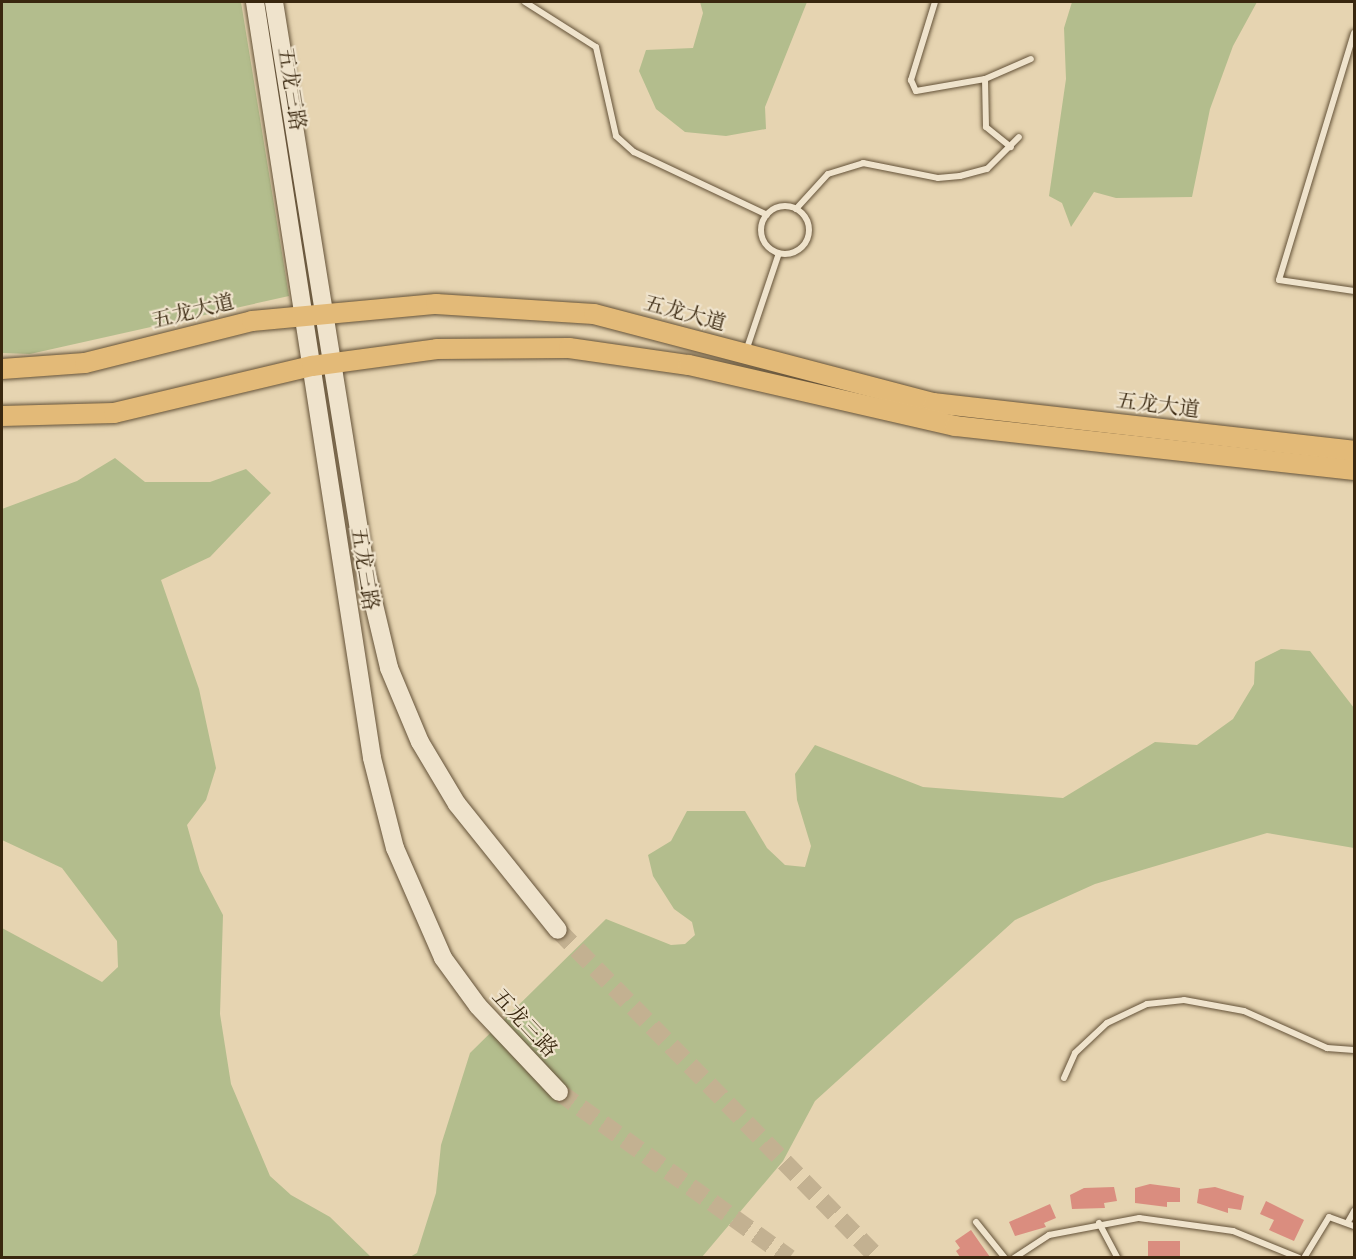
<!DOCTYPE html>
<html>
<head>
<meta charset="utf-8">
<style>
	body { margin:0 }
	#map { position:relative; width:1356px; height:1259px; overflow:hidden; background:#e6d4b1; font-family:"Libre Caslon Text","Noto Serif SC",serif }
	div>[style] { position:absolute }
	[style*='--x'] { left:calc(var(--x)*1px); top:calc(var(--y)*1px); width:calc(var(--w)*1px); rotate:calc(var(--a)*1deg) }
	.green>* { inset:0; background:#b3bd8d }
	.building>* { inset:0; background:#da8d7f }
	.secondary-tunnel>* { height:18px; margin-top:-9px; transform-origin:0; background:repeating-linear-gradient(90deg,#c3b191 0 18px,transparent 0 27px) }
	.roads { filter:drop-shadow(0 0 2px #645238) drop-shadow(0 0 2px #645238) }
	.lane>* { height:6px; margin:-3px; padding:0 3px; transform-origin:3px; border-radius:3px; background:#efe3cc }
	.lane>.ring { margin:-3px; padding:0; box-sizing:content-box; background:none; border:6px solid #efe3cc; border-radius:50% }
	.secondary>* { height:18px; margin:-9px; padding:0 9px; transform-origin:9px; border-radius:9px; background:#efe3cc }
	.primary>* { height:20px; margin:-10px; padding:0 10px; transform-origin:10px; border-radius:10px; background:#e3ba78 }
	span { translate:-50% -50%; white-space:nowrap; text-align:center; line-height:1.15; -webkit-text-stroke:4.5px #efe3cc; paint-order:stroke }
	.street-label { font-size:21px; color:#39270f }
	.frame { position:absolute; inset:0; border:3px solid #39270f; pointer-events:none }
</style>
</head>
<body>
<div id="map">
	<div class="green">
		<div style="clip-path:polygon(2px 2px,241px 2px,289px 296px,30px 354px,2px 353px)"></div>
		<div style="clip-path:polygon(700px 2px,807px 2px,765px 107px,766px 129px,726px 136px,685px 132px,656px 109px,639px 71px,646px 50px,693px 48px,703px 13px)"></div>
		<div style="clip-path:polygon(1072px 2px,1257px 2px,1233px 46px,1210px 109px,1192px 197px,1116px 198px,1094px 192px,1071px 227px,1062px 203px,1049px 196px,1066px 79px,1064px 28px)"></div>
		<div style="clip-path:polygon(115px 458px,145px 482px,210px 482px,246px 469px,271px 493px,210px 557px,161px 580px,199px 689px,216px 768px,206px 800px,187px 825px,200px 871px,223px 915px,220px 1014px,231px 1084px,270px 1176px,291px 1195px,330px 1217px,371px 1257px,2px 1257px,2px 928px,102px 982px,118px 967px,117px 941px,62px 868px,2px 840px,2px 509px,77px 481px)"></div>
		<div style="clip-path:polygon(1281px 649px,1310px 651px,1354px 708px,1354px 848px,1267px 833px,1095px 884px,1015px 920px,815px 1101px,783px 1161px,702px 1257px,408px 1258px,417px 1253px,436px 1193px,441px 1145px,470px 1053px,606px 919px,671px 945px,685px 944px,695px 935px,692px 922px,674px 909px,653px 876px,648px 855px,671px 841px,687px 811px,745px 811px,767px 848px,785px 865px,805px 867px,811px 846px,797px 800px,795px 774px,815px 745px,923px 787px,1063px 798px,1155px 742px,1197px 745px,1233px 719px,1254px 684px,1255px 662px)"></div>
	</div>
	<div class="building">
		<div style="clip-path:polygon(1150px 1184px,1180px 1188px,1180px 1202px,1167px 1202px,1167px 1207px,1135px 1203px,1135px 1188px)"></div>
		<div style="clip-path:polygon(1114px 1187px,1117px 1201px,1104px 1203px,1105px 1208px,1072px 1209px,1070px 1195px,1084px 1188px)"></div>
		<div style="clip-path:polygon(1215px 1187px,1244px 1196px,1241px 1210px,1228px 1208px,1228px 1213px,1197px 1203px,1199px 1189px)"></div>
		<div style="clip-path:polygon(1266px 1201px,1304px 1220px,1294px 1241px,1269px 1230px,1274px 1220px,1260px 1214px)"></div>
		<div style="clip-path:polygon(1050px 1204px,1056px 1218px,1044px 1223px,1046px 1227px,1015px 1236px,1009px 1222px)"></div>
		<div style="clip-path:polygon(971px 1230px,980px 1243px,990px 1257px,960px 1257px,956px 1251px,960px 1248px,955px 1241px)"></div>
		<div style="clip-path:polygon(1148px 1241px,1180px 1241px,1180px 1257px,1148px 1257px)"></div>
	</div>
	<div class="secondary-tunnel">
		<div style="--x:558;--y:930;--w:458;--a:45.7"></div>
		<div style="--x:559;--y:1092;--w:284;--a:35.8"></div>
	</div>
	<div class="roads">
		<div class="lane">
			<div style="--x:525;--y:2;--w:84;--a:32.4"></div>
			<div style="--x:596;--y:47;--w:91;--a:77.3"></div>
			<div style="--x:616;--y:136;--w:24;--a:42"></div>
			<div style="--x:634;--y:152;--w:147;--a:25.3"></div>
			<div style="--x:935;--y:2;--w:82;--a:107.1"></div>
			<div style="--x:911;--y:80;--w:12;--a:66"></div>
			<div style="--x:916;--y:91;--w:70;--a:-9.9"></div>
			<div style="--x:985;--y:79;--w:50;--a:-23.5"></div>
			<div style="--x:1354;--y:33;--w:258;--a:106.9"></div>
			<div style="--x:1279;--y:280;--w:76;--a:8.3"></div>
			<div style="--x:985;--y:79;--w:48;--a:88.8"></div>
			<div style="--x:986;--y:127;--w:32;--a:39"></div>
			<div class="ring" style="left:761px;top:206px;width:42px;height:42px"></div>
			<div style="--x:796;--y:209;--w:47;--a:-47.6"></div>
			<div style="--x:828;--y:174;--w:37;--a:-17"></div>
			<div style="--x:863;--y:163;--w:76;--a:11.3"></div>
			<div style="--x:938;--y:178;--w:22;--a:-5"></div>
			<div style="--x:960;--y:176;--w:28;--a:-15"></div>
			<div style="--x:987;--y:169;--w:45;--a:-45"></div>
			<div style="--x:746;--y:351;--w:103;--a:-71.4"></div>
			<div style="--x:1064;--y:1078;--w:27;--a:-66"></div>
			<div style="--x:1075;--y:1053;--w:44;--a:-43.2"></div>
			<div style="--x:1107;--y:1023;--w:44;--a:-25.4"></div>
			<div style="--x:1147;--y:1004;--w:37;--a:-6"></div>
			<div style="--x:1184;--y:1000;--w:61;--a:10.4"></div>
			<div style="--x:1244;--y:1011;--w:91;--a:24"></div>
			<div style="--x:1327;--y:1048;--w:27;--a:4"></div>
			<div style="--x:976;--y:1222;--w:46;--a:51.1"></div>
			<div style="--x:1348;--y:1222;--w:13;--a:-61"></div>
			<div style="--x:1099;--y:1223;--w:40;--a:62"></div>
			<div style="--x:1014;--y:1258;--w:42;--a:-33.3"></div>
			<div style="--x:1049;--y:1235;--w:92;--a:-10.7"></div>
			<div style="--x:1139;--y:1218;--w:95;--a:7.9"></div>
			<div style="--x:1233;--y:1231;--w:71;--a:22.2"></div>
			<div style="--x:1304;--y:1258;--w:48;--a:-58.6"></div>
			<div style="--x:1329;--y:1217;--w:27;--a:20"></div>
		</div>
		<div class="secondary">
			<div style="--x:255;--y:2;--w:765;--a:81.2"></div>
			<div style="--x:372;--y:758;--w:93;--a:75.7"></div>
			<div style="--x:395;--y:848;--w:120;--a:66.4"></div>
			<div style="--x:443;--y:958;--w:59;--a:53.9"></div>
			<div style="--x:478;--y:1006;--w:118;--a:46.7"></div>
			<div style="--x:274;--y:2;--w:572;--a:80.85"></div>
			<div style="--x:365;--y:567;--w:104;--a:76.6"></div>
			<div style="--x:389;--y:668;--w:80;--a:67.3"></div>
			<div style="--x:420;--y:742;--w:72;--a:59.2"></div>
			<div style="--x:457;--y:804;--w:161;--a:51.3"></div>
		</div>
		<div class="primary">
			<div style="--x:2;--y:369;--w:83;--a:-4.1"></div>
			<div style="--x:85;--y:363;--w:172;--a:-14.1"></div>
			<div style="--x:252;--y:321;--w:185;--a:-5.3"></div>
			<div style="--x:436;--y:304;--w:158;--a:3.6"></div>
			<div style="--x:594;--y:314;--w:351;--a:14.7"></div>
			<div style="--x:934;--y:403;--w:423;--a:6.5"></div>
			<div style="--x:2;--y:416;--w:112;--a:-1.5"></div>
			<div style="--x:114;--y:413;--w:204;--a:-13.4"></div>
			<div style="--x:312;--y:366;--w:126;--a:-7.7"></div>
			<div style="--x:437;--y:349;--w:132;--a:-0.4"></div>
			<div style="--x:569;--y:348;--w:121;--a:8.1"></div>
			<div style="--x:689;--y:365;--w:273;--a:12.9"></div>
			<div style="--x:955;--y:426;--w:401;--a:6.3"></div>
		</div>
	</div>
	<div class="street-label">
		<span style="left:292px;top:89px;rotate:81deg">五龙三路</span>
		<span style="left:193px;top:311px;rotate:-14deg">五龙大道</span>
		<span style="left:685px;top:313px;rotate:15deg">五龙大道</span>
		<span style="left:1158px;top:405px;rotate:7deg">五龙大道</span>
		<span style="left:365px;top:569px;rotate:81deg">五龙三路</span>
		<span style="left:525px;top:1023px;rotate:47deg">五龙三路</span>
	</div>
	<div class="frame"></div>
</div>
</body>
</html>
